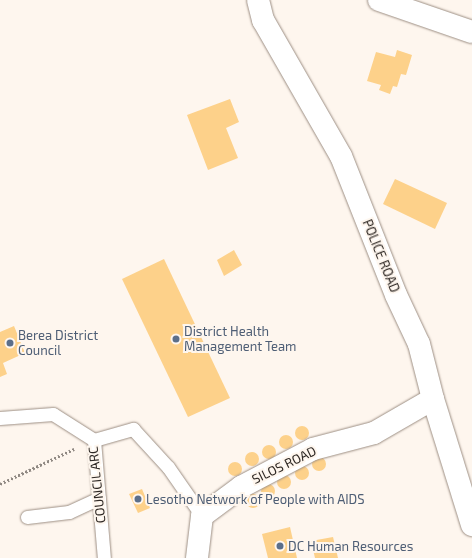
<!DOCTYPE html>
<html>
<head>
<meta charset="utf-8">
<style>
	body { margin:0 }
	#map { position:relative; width:472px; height:558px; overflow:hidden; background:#fef6ee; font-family:"Exo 2",sans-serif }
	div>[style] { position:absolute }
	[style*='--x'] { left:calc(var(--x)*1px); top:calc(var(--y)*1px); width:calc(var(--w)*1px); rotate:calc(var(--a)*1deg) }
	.building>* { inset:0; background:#fdd18a }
	.round { border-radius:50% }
	.path>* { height:2.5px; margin-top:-1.25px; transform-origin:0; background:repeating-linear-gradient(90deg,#908983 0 2px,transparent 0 4px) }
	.roads { filter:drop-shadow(0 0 1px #9d8f84) drop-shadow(0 0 1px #9d8f84) }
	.lane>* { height:13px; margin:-6.5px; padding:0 6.5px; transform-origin:6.5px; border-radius:6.5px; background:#fff }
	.street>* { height:22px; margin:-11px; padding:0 11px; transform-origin:11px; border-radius:11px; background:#fff }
	.dots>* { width:11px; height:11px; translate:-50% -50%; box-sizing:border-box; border:2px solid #fef6ee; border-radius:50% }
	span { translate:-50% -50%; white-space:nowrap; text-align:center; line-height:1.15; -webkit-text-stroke:4px #fef6ee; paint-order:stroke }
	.street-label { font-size:13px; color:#2e2824 }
	.service-label { font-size:13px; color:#4e5e75 }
	.left { translate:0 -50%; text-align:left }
</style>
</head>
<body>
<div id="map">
	<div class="building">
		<div style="clip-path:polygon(397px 50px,412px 55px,406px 75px,401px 74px,397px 87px,393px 86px,390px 94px,379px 90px,381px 85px,367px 81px,376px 52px,395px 57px)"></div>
		<div style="clip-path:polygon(230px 99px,239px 122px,226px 128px,238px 158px,208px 170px,187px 115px)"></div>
		<div style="clip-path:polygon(395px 179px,447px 203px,435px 229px,383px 204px)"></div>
		<div style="clip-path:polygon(234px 250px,242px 265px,224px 276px,217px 260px)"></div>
		<div style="clip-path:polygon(164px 259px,230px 398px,188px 417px,122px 279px)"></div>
		<div style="clip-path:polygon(14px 326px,25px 353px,3px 363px,7px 374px,0 377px,0 332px)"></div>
		<div class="round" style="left:295px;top:426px;width:14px;height:14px"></div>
		<div class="round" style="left:279px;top:435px;width:14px;height:14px"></div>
		<div class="round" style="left:262px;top:445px;width:14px;height:14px"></div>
		<div class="round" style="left:245px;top:452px;width:14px;height:14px"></div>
		<div class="round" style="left:312px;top:457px;width:14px;height:14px"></div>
		<div class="round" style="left:228px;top:462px;width:14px;height:14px"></div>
		<div class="round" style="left:295px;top:466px;width:14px;height:14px"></div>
		<div class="round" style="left:277px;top:475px;width:14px;height:14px"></div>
		<div class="round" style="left:261px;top:484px;width:14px;height:14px"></div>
		<div style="clip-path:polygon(142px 489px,150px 508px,138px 513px,129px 494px)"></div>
		<div class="round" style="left:246px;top:494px;width:14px;height:14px"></div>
		<div style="clip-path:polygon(290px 527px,297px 558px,268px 558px,262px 534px)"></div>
		<div style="clip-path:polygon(333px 537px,338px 558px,315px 558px,311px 541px)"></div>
	</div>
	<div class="path">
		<div style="--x:0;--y:484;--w:82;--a:-25.3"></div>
	</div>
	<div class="roads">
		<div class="lane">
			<div style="--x:0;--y:418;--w:53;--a:-4.3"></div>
			<div style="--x:53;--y:414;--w:49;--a:32.4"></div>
			<div style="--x:94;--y:440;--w:41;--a:-15.8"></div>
			<div style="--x:133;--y:429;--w:52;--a:47.4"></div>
			<div style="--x:168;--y:467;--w:60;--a:55.2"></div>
			<div style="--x:94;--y:440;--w:118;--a:85.2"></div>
			<div style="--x:27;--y:517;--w:42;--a:-6.8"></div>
			<div style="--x:69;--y:512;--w:33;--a:-25"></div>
		</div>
		<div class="street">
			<div style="--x:258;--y:0;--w:21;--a:76"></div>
			<div style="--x:263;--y:20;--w:157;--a:60.2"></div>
			<div style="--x:341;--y:156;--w:149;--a:68.4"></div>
			<div style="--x:396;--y:295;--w:54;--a:64.9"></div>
			<div style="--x:419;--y:344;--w:57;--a:75.7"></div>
			<div style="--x:433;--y:399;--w:132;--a:72.8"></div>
			<div style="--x:379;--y:0;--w:98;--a:19"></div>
			<div style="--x:197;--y:558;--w:42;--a:-83.2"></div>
			<div style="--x:202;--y:516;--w:49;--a:-36.6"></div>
			<div style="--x:241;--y:487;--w:81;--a:-27.8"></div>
			<div style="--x:313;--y:449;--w:63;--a:-14.7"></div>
			<div style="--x:374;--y:433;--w:68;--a:-30"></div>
		</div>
	</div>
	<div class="dots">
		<div style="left:176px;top:339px;background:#5c6f8a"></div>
		<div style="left:10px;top:343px;background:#5c6f8a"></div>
		<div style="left:138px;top:499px;background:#5c6f8a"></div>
		<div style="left:280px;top:546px;background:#5c6f8a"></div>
	</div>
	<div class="street-label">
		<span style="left:381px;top:256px;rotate:68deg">POLICE ROAD</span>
		<span style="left:284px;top:465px;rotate:-26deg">SILOS ROAD</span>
		<span style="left:97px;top:485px;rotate:-96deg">COUNCIL ARC</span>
	</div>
	<div class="service-label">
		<span class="left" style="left:184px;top:339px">District Health<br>Management Team</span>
		<span class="left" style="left:18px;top:343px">Berea District<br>Council</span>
		<span class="left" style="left:146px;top:499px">Lesotho Network of People with AIDS</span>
		<span class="left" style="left:288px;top:546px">DC Human Resources</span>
	</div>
</div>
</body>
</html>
